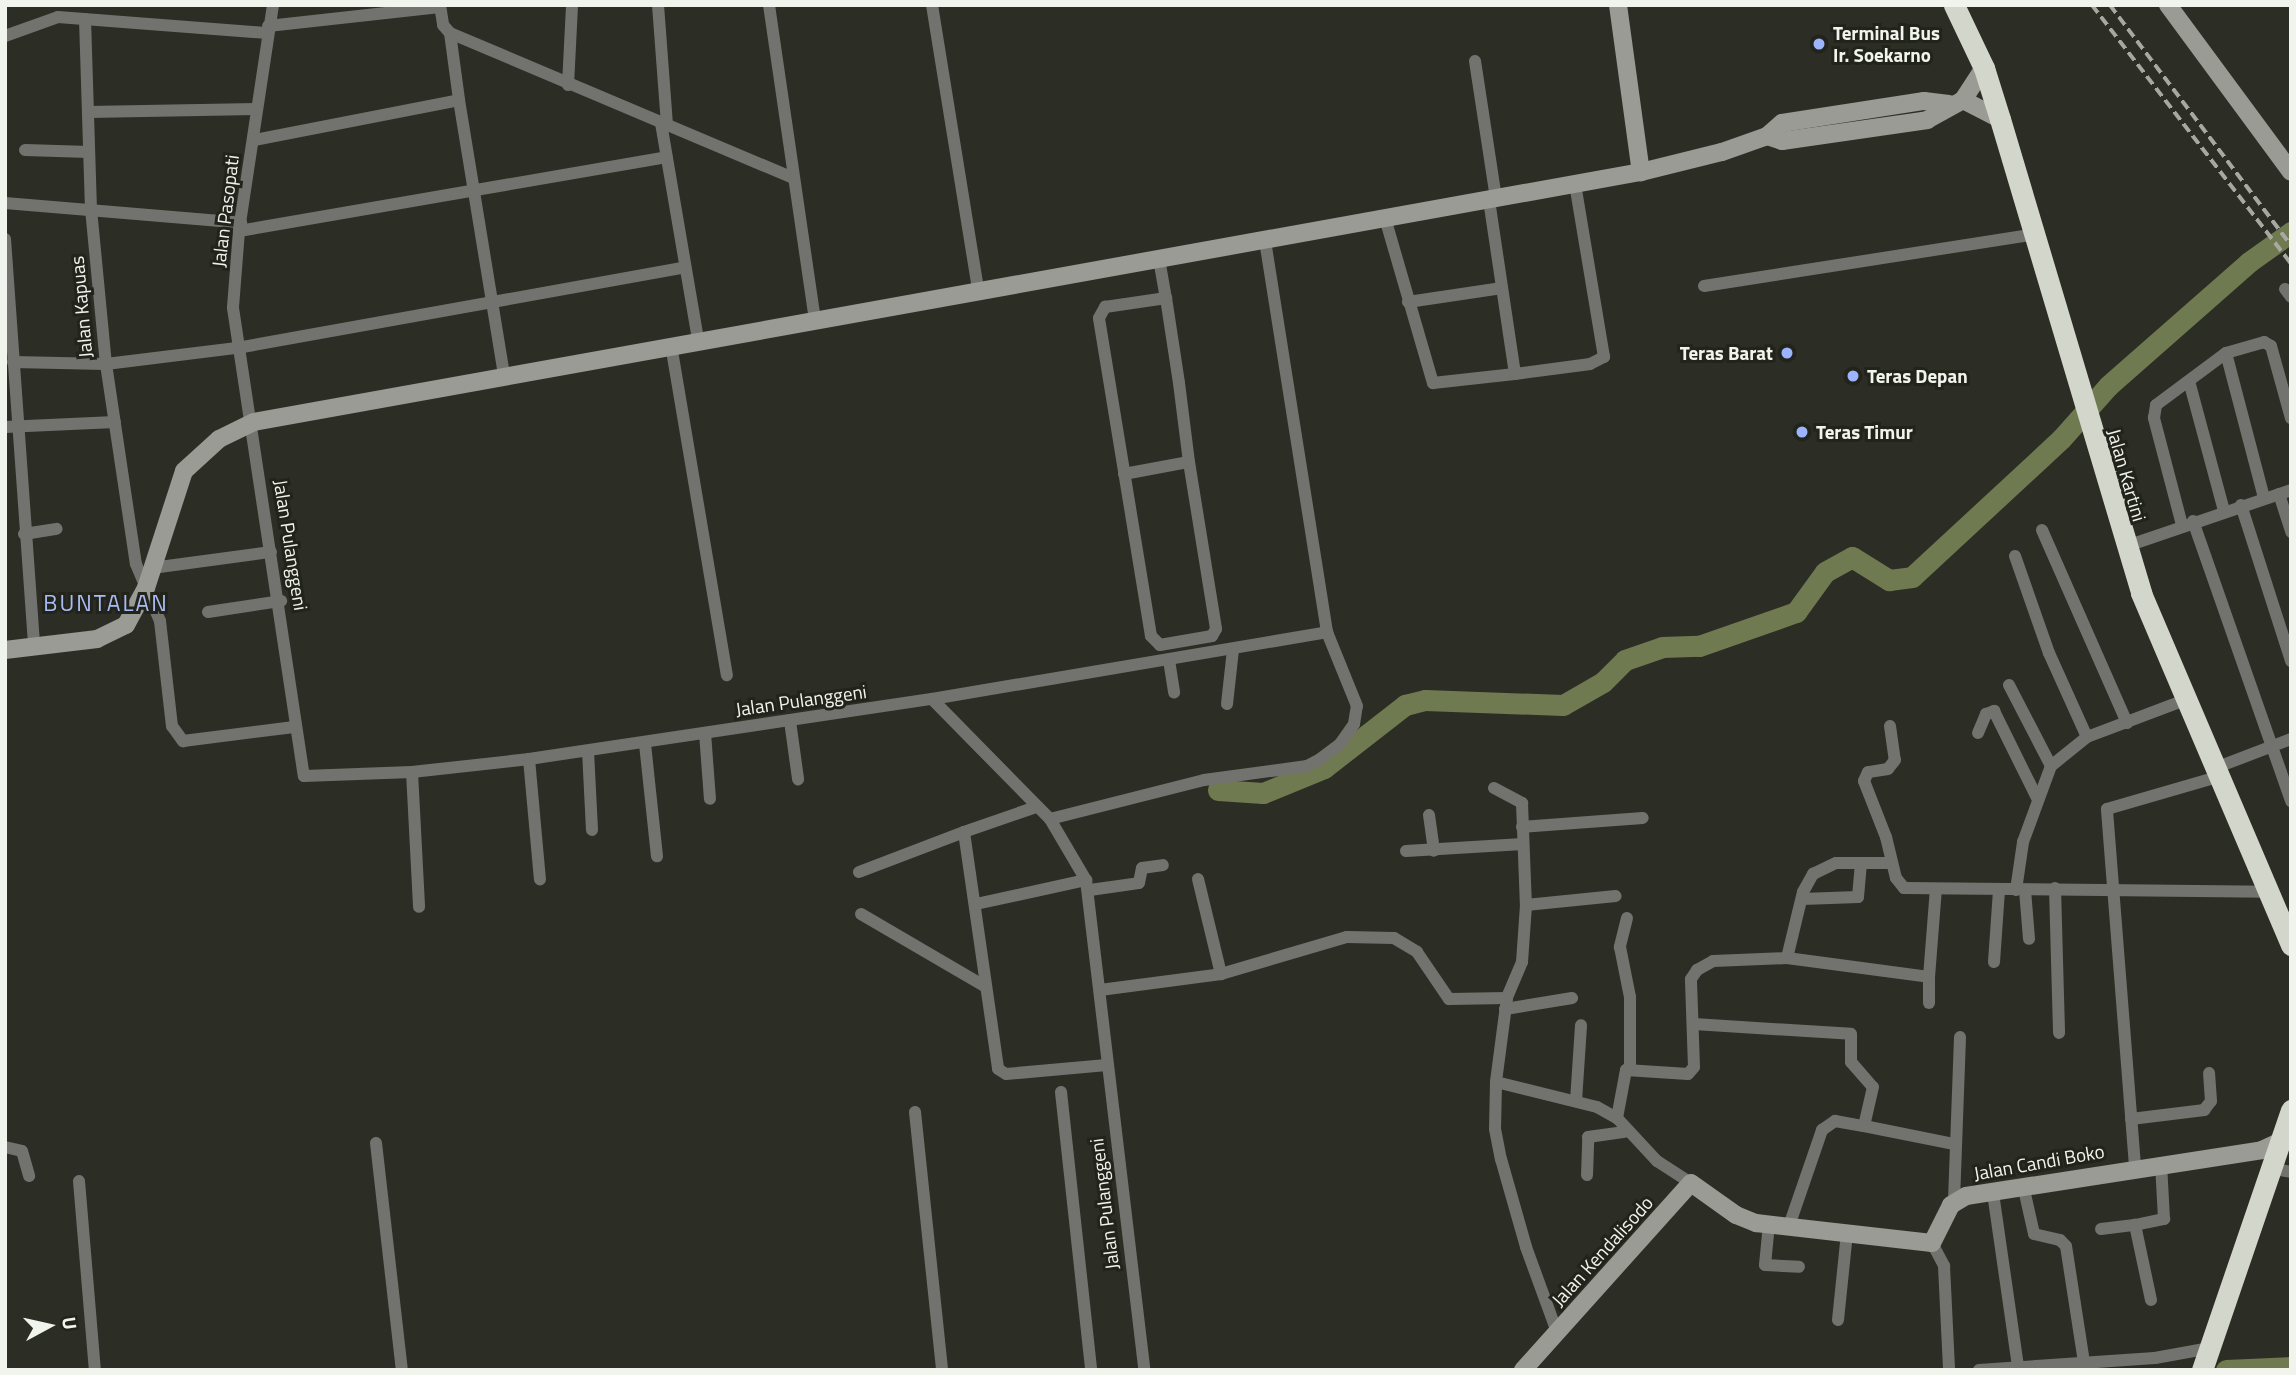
<!DOCTYPE html>
<html>
<head>
<meta charset="utf-8">
<style>
	body { margin:0 }
	#map { position:relative; width:2296px; height:1375px; overflow:hidden; background:#2c2e25; font-family:"Titillium Web",sans-serif }
	div>[style] { position:absolute }
	[style*='--x'] { left:calc(var(--x)*1px); top:calc(var(--y)*1px); width:calc(var(--w)*1px); rotate:calc(var(--a)*1deg) }
	.river>* { height:21px; margin:-10.5px; padding:0 10.5px; transform-origin:10.5px; border-radius:10.5px; background:#6f7a51 }
	.street>* { height:12px; margin:-6px; padding:0 6px; transform-origin:6px; border-radius:6px; background:#72736f }
	.secondary>* { height:18px; margin:-9px; padding:0 9px; transform-origin:9px; border-radius:9px; background:#999b94 }
	.highway>* { height:21px; margin:-10.5px; padding:0 10.5px; transform-origin:10.5px; border-radius:10.5px; background:#d3d6cb }
	.rail>* { height:3.5px; margin-top:-1.75px; transform-origin:0; background:repeating-linear-gradient(90deg,#a6a8a1 0 10px,transparent 0 15px) }
	.dots>* { width:19px; height:19px; translate:-50% -50%; box-sizing:border-box; border:4px solid #22241c; border-radius:50% }
	span { translate:-50% -50%; white-space:nowrap; text-align:center; line-height:1.15; -webkit-text-stroke:6px #22241c; paint-order:stroke }
	.poi-label { font-size:19px; color:#f1f3ed; font-weight:700 }
	.left { translate:0 -50%; text-align:left }
	.right { translate:-100% -50%; text-align:right }
	.street-label { font-size:19px; color:#f1f3ed }
	.quarter-label { font-size:23px; color:#aabdf3; letter-spacing:2px }
	.frame { position:absolute; inset:0; border:7px solid #f1f3ed; pointer-events:none }
	.north { position:absolute; left:14px; top:1291px; width:70px; height:70px; -webkit-text-stroke:5px #22241c; paint-order:stroke; rotate:82deg; font-size:19px; font-weight:700; line-height:28px; text-align:center; color:#f1f3ed }
	.north::after { content:''; display:block; margin:auto; width:24px; height:32px; background:#f1f3ed; clip-path:polygon(50% 0,100% 100%,50% 72%,0 100%) }
</style>
</head>
<body>
<div id="map">
	<div class="river">
		<div style="--x:1218;--y:790;--w:45;--a:3.8"></div>
		<div style="--x:1263;--y:793;--w:66;--a:-22.3"></div>
		<div style="--x:1324;--y:768;--w:103;--a:-37.9"></div>
		<div style="--x:1405;--y:705;--w:21;--a:-14"></div>
		<div style="--x:1425;--y:700;--w:138;--a:2.1"></div>
		<div style="--x:1563;--y:705;--w:46;--a:-29.9"></div>
		<div style="--x:1603;--y:682;--w:31;--a:-45"></div>
		<div style="--x:1625;--y:660;--w:39;--a:-19"></div>
		<div style="--x:1662;--y:647;--w:37;--a:-2"></div>
		<div style="--x:1699;--y:646;--w:103;--a:-19.3"></div>
		<div style="--x:1796;--y:612;--w:49;--a:-54.1"></div>
		<div style="--x:1825;--y:572;--w:31;--a:-29"></div>
		<div style="--x:1852;--y:557;--w:44;--a:31.9"></div>
		<div style="--x:1889;--y:580;--w:23;--a:-7"></div>
		<div style="--x:1912;--y:577;--w:203;--a:-42.8"></div>
		<div style="--x:2061;--y:439;--w:71;--a:-48.4"></div>
		<div style="--x:2108;--y:386;--w:188;--a:-41.3"></div>
		<div style="--x:2249;--y:262;--w:52;--a:-35.5"></div>
		<div style="--x:2226;--y:1370;--w:65;--a:-2.6"></div>
	</div>
	<div class="street">
		<div style="--x:273;--y:5;--w:229;--a:98.6"></div>
		<div style="--x:239;--y:231;--w:77;--a:94.5"></div>
		<div style="--x:233;--y:308;--w:473;--a:81.4"></div>
		<div style="--x:304;--y:776;--w:108;--a:-2.1"></div>
		<div style="--x:412;--y:772;--w:118;--a:-6.3"></div>
		<div style="--x:529;--y:759;--w:407;--a:-8.5"></div>
		<div style="--x:932;--y:699;--w:168;--a:45.5"></div>
		<div style="--x:1050;--y:819;--w:71;--a:59.5"></div>
		<div style="--x:1086;--y:880;--w:493;--a:83.2"></div>
		<div style="--x:440;--y:5;--w:20;--a:81"></div>
		<div style="--x:443;--y:25;--w:11;--a:49"></div>
		<div style="--x:450;--y:33;--w:372;--a:22.9"></div>
		<div style="--x:658;--y:5;--w:121;--a:85.7"></div>
		<div style="--x:769;--y:5;--w:317;--a:81.7"></div>
		<div style="--x:932;--y:5;--w:289;--a:80.8"></div>
		<div style="--x:85;--y:19;--w:190;--a:88.2"></div>
		<div style="--x:91;--y:209;--w:156;--a:84.5"></div>
		<div style="--x:106;--y:364;--w:202;--a:81.5"></div>
		<div style="--x:136;--y:564;--w:62;--a:67.2"></div>
		<div style="--x:160;--y:621;--w:106;--a:83.5"></div>
		<div style="--x:172;--y:726;--w:19;--a:54"></div>
		<div style="--x:183;--y:741;--w:112;--a:-7.2"></div>
		<div style="--x:268;--y:26;--w:173;--a:-6.3"></div>
		<div style="--x:450;--y:33;--w:68;--a:82.3"></div>
		<div style="--x:5;--y:36;--w:56;--a:-19.7"></div>
		<div style="--x:58;--y:17;--w:210;--a:4.4"></div>
		<div style="--x:1475;--y:61;--w:139;--a:81.3"></div>
		<div style="--x:568;--y:85;--w:80;--a:-87.1"></div>
		<div style="--x:88;--y:112;--w:168;--a:-1"></div>
		<div style="--x:661;--y:123;--w:220;--a:80.3"></div>
		<div style="--x:254;--y:140;--w:209;--a:-11"></div>
		<div style="--x:459;--y:100;--w:279;--a:80.7"></div>
		<div style="--x:25;--y:150;--w:64;--a:1.8"></div>
		<div style="--x:5;--y:203;--w:237;--a:4.8"></div>
		<div style="--x:1385;--y:218;--w:172;--a:73.8"></div>
		<div style="--x:1433;--y:383;--w:82;--a:-6.3"></div>
		<div style="--x:1515;--y:374;--w:177;--a:-98.5"></div>
		<div style="--x:239;--y:231;--w:434;--a:-9.8"></div>
		<div style="--x:5;--y:239;--w:409;--a:85.9"></div>
		<div style="--x:1159;--y:259;--w:40;--a:80"></div>
		<div style="--x:1166;--y:298;--w:86;--a:81.3"></div>
		<div style="--x:1179;--y:383;--w:80;--a:82.8"></div>
		<div style="--x:1189;--y:462;--w:169;--a:80.8"></div>
		<div style="--x:1216;--y:629;--w:8;--a:120"></div>
		<div style="--x:1212;--y:636;--w:53;--a:170.2"></div>
		<div style="--x:1160;--y:645;--w:13;--a:-135"></div>
		<div style="--x:1151;--y:636;--w:322;--a:-99.3"></div>
		<div style="--x:1099;--y:318;--w:13;--a:-61"></div>
		<div style="--x:1105;--y:307;--w:62;--a:-8.4"></div>
		<div style="--x:1704;--y:286;--w:335;--a:-8.9"></div>
		<div style="--x:2285;--y:289;--w:10;--a:53"></div>
		<div style="--x:1408;--y:302;--w:95;--a:-8.5"></div>
		<div style="--x:671;--y:345;--w:335;--a:80.4"></div>
		<div style="--x:2226;--y:353;--w:150;--a:75.3"></div>
		<div style="--x:13;--y:362;--w:93;--a:1.2"></div>
		<div style="--x:106;--y:364;--w:132;--a:-7"></div>
		<div style="--x:237;--y:348;--w:455;--a:-10.2"></div>
		<div style="--x:1515;--y:374;--w:76;--a:-7.6"></div>
		<div style="--x:1590;--y:364;--w:16;--a:-27"></div>
		<div style="--x:1604;--y:357;--w:175;--a:-99.5"></div>
		<div style="--x:2189;--y:381;--w:135;--a:74.9"></div>
		<div style="--x:5;--y:427;--w:110;--a:-2.6"></div>
		<div style="--x:1124;--y:474;--w:66;--a:-10.5"></div>
		<div style="--x:2279;--y:494;--w:40;--a:72"></div>
		<div style="--x:2241;--y:505;--w:164;--a:72.2"></div>
		<div style="--x:2193;--y:521;--w:297;--a:70.7"></div>
		<div style="--x:2182;--y:525;--w:111;--a:-104.7"></div>
		<div style="--x:2154;--y:418;--w:13;--a:-81"></div>
		<div style="--x:2156;--y:405;--w:87;--a:-36.6"></div>
		<div style="--x:2226;--y:353;--w:40;--a:-16"></div>
		<div style="--x:2264;--y:342;--w:8;--a:30"></div>
		<div style="--x:2271;--y:346;--w:75;--a:74.5"></div>
		<div style="--x:2042;--y:530;--w:211;--a:66.2"></div>
		<div style="--x:24;--y:534;--w:33;--a:-9"></div>
		<div style="--x:2124;--y:547;--w:176;--a:-18.8"></div>
		<div style="--x:2015;--y:556;--w:103;--a:70.7"></div>
		<div style="--x:2049;--y:653;--w:92;--a:65.7"></div>
		<div style="--x:152;--y:568;--w:120;--a:-7.7"></div>
		<div style="--x:208;--y:612;--w:74;--a:-8.6"></div>
		<div style="--x:1169;--y:660;--w:33;--a:81"></div>
		<div style="--x:2009;--y:685;--w:91;--a:62.6"></div>
		<div style="--x:932;--y:699;--w:401;--a:-9.6"></div>
		<div style="--x:1327;--y:632;--w:397;--a:-99"></div>
		<div style="--x:1227;--y:704;--w:54;--a:-83.7"></div>
		<div style="--x:790;--y:721;--w:59;--a:82.1"></div>
		<div style="--x:1890;--y:726;--w:34;--a:82"></div>
		<div style="--x:1895;--y:760;--w:11;--a:128"></div>
		<div style="--x:1888;--y:769;--w:20;--a:171"></div>
		<div style="--x:1868;--y:772;--w:10;--a:114"></div>
		<div style="--x:1864;--y:781;--w:60;--a:68.6"></div>
		<div style="--x:1886;--y:837;--w:42;--a:76.3"></div>
		<div style="--x:1896;--y:878;--w:13;--a:51"></div>
		<div style="--x:1904;--y:888;--w:363;--a:0.6"></div>
		<div style="--x:705;--y:733;--w:66;--a:85.7"></div>
		<div style="--x:1978;--y:733;--w:21;--a:-67"></div>
		<div style="--x:1986;--y:714;--w:9;--a:-21"></div>
		<div style="--x:1994;--y:711;--w:97;--a:63.7"></div>
		<div style="--x:645;--y:744;--w:113;--a:83.9"></div>
		<div style="--x:588;--y:751;--w:79;--a:87.1"></div>
		<div style="--x:529;--y:759;--w:121;--a:84.8"></div>
		<div style="--x:2215;--y:768;--w:81;--a:-20.9"></div>
		<div style="--x:412;--y:772;--w:135;--a:87"></div>
		<div style="--x:1494;--y:788;--w:32;--a:28"></div>
		<div style="--x:1522;--y:803;--w:102;--a:87.8"></div>
		<div style="--x:1526;--y:905;--w:57;--a:94"></div>
		<div style="--x:1522;--y:962;--w:39;--a:113"></div>
		<div style="--x:1036;--y:807;--w:76;--a:160.9"></div>
		<div style="--x:964;--y:832;--w:239;--a:81.8"></div>
		<div style="--x:998;--y:1069;--w:9;--a:32"></div>
		<div style="--x:1006;--y:1074;--w:101;--a:-5.1"></div>
		<div style="--x:1429;--y:815;--w:36;--a:82"></div>
		<div style="--x:1050;--y:819;--w:159;--a:-14.2"></div>
		<div style="--x:1204;--y:780;--w:104;--a:-7.7"></div>
		<div style="--x:1307;--y:766;--w:15;--a:-28"></div>
		<div style="--x:1320;--y:759;--w:25;--a:-37"></div>
		<div style="--x:1340;--y:744;--w:24;--a:-55"></div>
		<div style="--x:1354;--y:724;--w:18;--a:-81"></div>
		<div style="--x:1357;--y:706;--w:80;--a:-112.1"></div>
		<div style="--x:1522;--y:827;--w:121;--a:-4.3"></div>
		<div style="--x:1406;--y:851;--w:117;--a:-3.4"></div>
		<div style="--x:859;--y:872;--w:112;--a:-20.9"></div>
		<div style="--x:1198;--y:879;--w:98;--a:76.4"></div>
		<div style="--x:2055;--y:888;--w:145;--a:88.4"></div>
		<div style="--x:1090;--y:890;--w:49;--a:-8.1"></div>
		<div style="--x:1139;--y:883;--w:15;--a:-79"></div>
		<div style="--x:1142;--y:868;--w:21;--a:-8"></div>
		<div style="--x:2016;--y:890;--w:49;--a:-81.7"></div>
		<div style="--x:2023;--y:842;--w:81;--a:-69.8"></div>
		<div style="--x:2051;--y:766;--w:46;--a:-38.9"></div>
		<div style="--x:2087;--y:737;--w:105;--a:-20.7"></div>
		<div style="--x:2025;--y:890;--w:49;--a:85.3"></div>
		<div style="--x:1802;--y:899;--w:56;--a:-2"></div>
		<div style="--x:1858;--y:897;--w:34;--a:-85"></div>
		<div style="--x:976;--y:904;--w:113;--a:-12.3"></div>
		<div style="--x:1526;--y:905;--w:90;--a:-5.7"></div>
		<div style="--x:861;--y:914;--w:145;--a:30.3"></div>
		<div style="--x:1627;--y:918;--w:30;--a:104"></div>
		<div style="--x:1620;--y:947;--w:51;--a:78.7"></div>
		<div style="--x:1630;--y:997;--w:72;--a:90"></div>
		<div style="--x:1787;--y:958;--w:68;--a:-76.4"></div>
		<div style="--x:1803;--y:892;--w:21;--a:-61"></div>
		<div style="--x:1813;--y:874;--w:25;--a:-26"></div>
		<div style="--x:1836;--y:863;--w:55;--a:0"></div>
		<div style="--x:1994;--y:962;--w:72;--a:-86"></div>
		<div style="--x:1929;--y:977;--w:26;--a:90"></div>
		<div style="--x:1100;--y:990;--w:122;--a:-7.5"></div>
		<div style="--x:1221;--y:974;--w:131;--a:-16.4"></div>
		<div style="--x:1347;--y:937;--w:47;--a:1.2"></div>
		<div style="--x:1394;--y:938;--w:27;--a:31"></div>
		<div style="--x:1417;--y:952;--w:57;--a:55.8"></div>
		<div style="--x:1449;--y:999;--w:58;--a:-1"></div>
		<div style="--x:1507;--y:998;--w:85;--a:97.5"></div>
		<div style="--x:1496;--y:1082;--w:104;--a:13.9"></div>
		<div style="--x:1597;--y:1107;--w:23;--a:29"></div>
		<div style="--x:1617;--y:1118;--w:59;--a:47.1"></div>
		<div style="--x:1657;--y:1161;--w:40;--a:32.9"></div>
		<div style="--x:1505;--y:1009;--w:68;--a:-9.3"></div>
		<div style="--x:1694;--y:1024;--w:157;--a:3.6"></div>
		<div style="--x:1851;--y:1034;--w:28;--a:90"></div>
		<div style="--x:1851;--y:1062;--w:33;--a:49"></div>
		<div style="--x:1873;--y:1087;--w:40;--a:103"></div>
		<div style="--x:1864;--y:1126;--w:91;--a:11.4"></div>
		<div style="--x:1496;--y:1082;--w:47;--a:91.2"></div>
		<div style="--x:1495;--y:1129;--w:31;--a:79"></div>
		<div style="--x:1501;--y:1159;--w:91;--a:74.1"></div>
		<div style="--x:1526;--y:1247;--w:90;--a:70"></div>
		<div style="--x:1061;--y:1092;--w:280;--a:83.8"></div>
		<div style="--x:1576;--y:1101;--w:76;--a:-86.2"></div>
		<div style="--x:915;--y:1112;--w:259;--a:84"></div>
		<div style="--x:1617;--y:1118;--w:49;--a:-79.4"></div>
		<div style="--x:1626;--y:1070;--w:62;--a:3.7"></div>
		<div style="--x:1688;--y:1074;--w:9;--a:-49"></div>
		<div style="--x:1694;--y:1067;--w:88;--a:-92"></div>
		<div style="--x:1691;--y:979;--w:11;--a:-56"></div>
		<div style="--x:1697;--y:970;--w:18;--a:-29"></div>
		<div style="--x:1713;--y:961;--w:74;--a:-2.3"></div>
		<div style="--x:1787;--y:958;--w:143;--a:7.6"></div>
		<div style="--x:1929;--y:977;--w:88;--a:-85.5"></div>
		<div style="--x:2131;--y:1119;--w:74;--a:-7"></div>
		<div style="--x:2204;--y:1110;--w:11;--a:-52"></div>
		<div style="--x:2211;--y:1101;--w:28;--a:-94"></div>
		<div style="--x:376;--y:1143;--w:228;--a:83.5"></div>
		<div style="--x:5;--y:1147;--w:17;--a:13"></div>
		<div style="--x:22;--y:1151;--w:26;--a:74"></div>
		<div style="--x:2135;--y:1166;--w:358;--a:-94.5"></div>
		<div style="--x:2107;--y:809;--w:115;--a:-16.2"></div>
		<div style="--x:2269;--y:1168;--w:22;--a:10"></div>
		<div style="--x:1587;--y:1175;--w:38;--a:-88"></div>
		<div style="--x:1588;--y:1137;--w:37;--a:-8"></div>
		<div style="--x:79;--y:1181;--w:190;--a:85.2"></div>
		<div style="--x:2023;--y:1185;--w:50;--a:77.3"></div>
		<div style="--x:2034;--y:1234;--w:27;--a:13"></div>
		<div style="--x:2060;--y:1240;--w:8;--a:45"></div>
		<div style="--x:2066;--y:1246;--w:117;--a:81.2"></div>
		<div style="--x:1993;--y:1193;--w:175;--a:81.8"></div>
		<div style="--x:1954;--y:1201;--w:164;--a:-87.9"></div>
		<div style="--x:1769;--y:1224;--w:41;--a:95.6"></div>
		<div style="--x:1765;--y:1265;--w:34;--a:3"></div>
		<div style="--x:1789;--y:1226;--w:102;--a:-71"></div>
		<div style="--x:1822;--y:1130;--w:16;--a:-35"></div>
		<div style="--x:1835;--y:1121;--w:29;--a:10"></div>
		<div style="--x:2101;--y:1229;--w:34;--a:-7"></div>
		<div style="--x:1932;--y:1243;--w:26;--a:62"></div>
		<div style="--x:1944;--y:1266;--w:104;--a:87.2"></div>
		<div style="--x:2151;--y:1300;--w:77;--a:-102"></div>
		<div style="--x:2135;--y:1225;--w:30;--a:-12"></div>
		<div style="--x:2164;--y:1219;--w:56;--a:-93.1"></div>
		<div style="--x:1838;--y:1320;--w:87;--a:-84.1"></div>
		<div style="--x:1979;--y:1370;--w:176;--a:-3.9"></div>
		<div style="--x:2155;--y:1358;--w:56;--a:-10.3"></div>
	</div>
	<div class="secondary">
		<div style="--x:1618;--y:5;--w:169;--a:82.2"></div>
		<div style="--x:2168;--y:5;--w:207;--a:53.6"></div>
		<div style="--x:1963;--y:100;--w:42;--a:27.2"></div>
		<div style="--x:1767;--y:136;--w:16;--a:18"></div>
		<div style="--x:1782;--y:141;--w:147;--a:-8.2"></div>
		<div style="--x:1927;--y:120;--w:41;--a:-29.1"></div>
		<div style="--x:1963;--y:100;--w:38;--a:-57"></div>
		<div style="--x:5;--y:650;--w:93;--a:-6.8"></div>
		<div style="--x:97;--y:639;--w:32;--a:-26"></div>
		<div style="--x:126;--y:625;--w:42;--a:-61.6"></div>
		<div style="--x:146;--y:588;--w:123;--a:-72"></div>
		<div style="--x:184;--y:471;--w:47;--a:-42.4"></div>
		<div style="--x:219;--y:439;--w:39;--a:-26"></div>
		<div style="--x:254;--y:422;--w:1409;--a:-10.22"></div>
		<div style="--x:1641;--y:172;--w:83;--a:-13.9"></div>
		<div style="--x:1722;--y:152;--w:48;--a:-19.6"></div>
		<div style="--x:1767;--y:136;--w:20;--a:-41"></div>
		<div style="--x:1782;--y:123;--w:144;--a:-8.8"></div>
		<div style="--x:1924;--y:101;--w:25;--a:7"></div>
		<div style="--x:1523;--y:1370;--w:251;--a:-48.1"></div>
		<div style="--x:1691;--y:1183;--w:55;--a:35.4"></div>
		<div style="--x:1736;--y:1215;--w:22;--a:22"></div>
		<div style="--x:1756;--y:1223;--w:177;--a:6.5"></div>
		<div style="--x:1932;--y:1243;--w:42;--a:-63.4"></div>
		<div style="--x:1951;--y:1205;--w:17;--a:-31"></div>
		<div style="--x:1966;--y:1196;--w:300;--a:-8.8"></div>
		<div style="--x:2262;--y:1150;--w:29;--a:-25"></div>
	</div>
	<div class="highway">
		<div style="--x:1954;--y:5;--w:70;--a:64.5"></div>
		<div style="--x:1984;--y:68;--w:53;--a:72.6"></div>
		<div style="--x:2000;--y:119;--w:495;--a:73.4"></div>
		<div style="--x:2141;--y:593;--w:383;--a:66.9"></div>
		<div style="--x:2202;--y:1370;--w:275;--a:-71.1"></div>
	</div>
	<div class="rail">
		<div style="--x:2092;--y:5;--w:326;--a:52.4"></div>
		<div style="--x:2110;--y:5;--w:301;--a:53"></div>
	</div>
	<div class="dots">
		<div style="left:1819px;top:44px;background:#9cb4fd"></div>
		<div style="left:1787px;top:353px;background:#9cb4fd"></div>
		<div style="left:1853px;top:376px;background:#9cb4fd"></div>
		<div style="left:1802px;top:432px;background:#9cb4fd"></div>
	</div>
	<div class="poi-label">
		<span class="left" style="left:1833px;top:44px">Terminal Bus<br>Ir. Soekarno</span>
		<span class="right" style="left:1773px;top:353px">Teras Barat</span>
		<span class="left" style="left:1867px;top:376px">Teras Depan</span>
		<span class="left" style="left:1816px;top:432px">Teras Timur</span>
	</div>
	<div class="street-label">
		<span style="left:225px;top:211px;rotate:-83deg">Jalan Pasopati</span>
		<span style="left:81px;top:307px;rotate:-95deg">Jalan Kapuas</span>
		<span style="left:2127px;top:475px;rotate:74deg">Jalan Kartini</span>
		<span style="left:291px;top:545px;rotate:81deg">Jalan Pulanggeni</span>
		<span style="left:801px;top:700px;rotate:-8deg">Jalan Pulanggeni</span>
		<span style="left:2039px;top:1162px;rotate:-10deg">Jalan Candi Boko</span>
		<span style="left:1104px;top:1204px;rotate:-97deg">Jalan Pulanggeni</span>
		<span style="left:1602px;top:1251px;rotate:-48deg">Jalan Kendalisodo</span>
	</div>
	<div class="quarter-label">
		<span style="left:106px;top:603px">BUNTALAN</span>
	</div>
	<div class="frame"></div>
	<div class="north">U</div>
</div>
</body>
</html>
